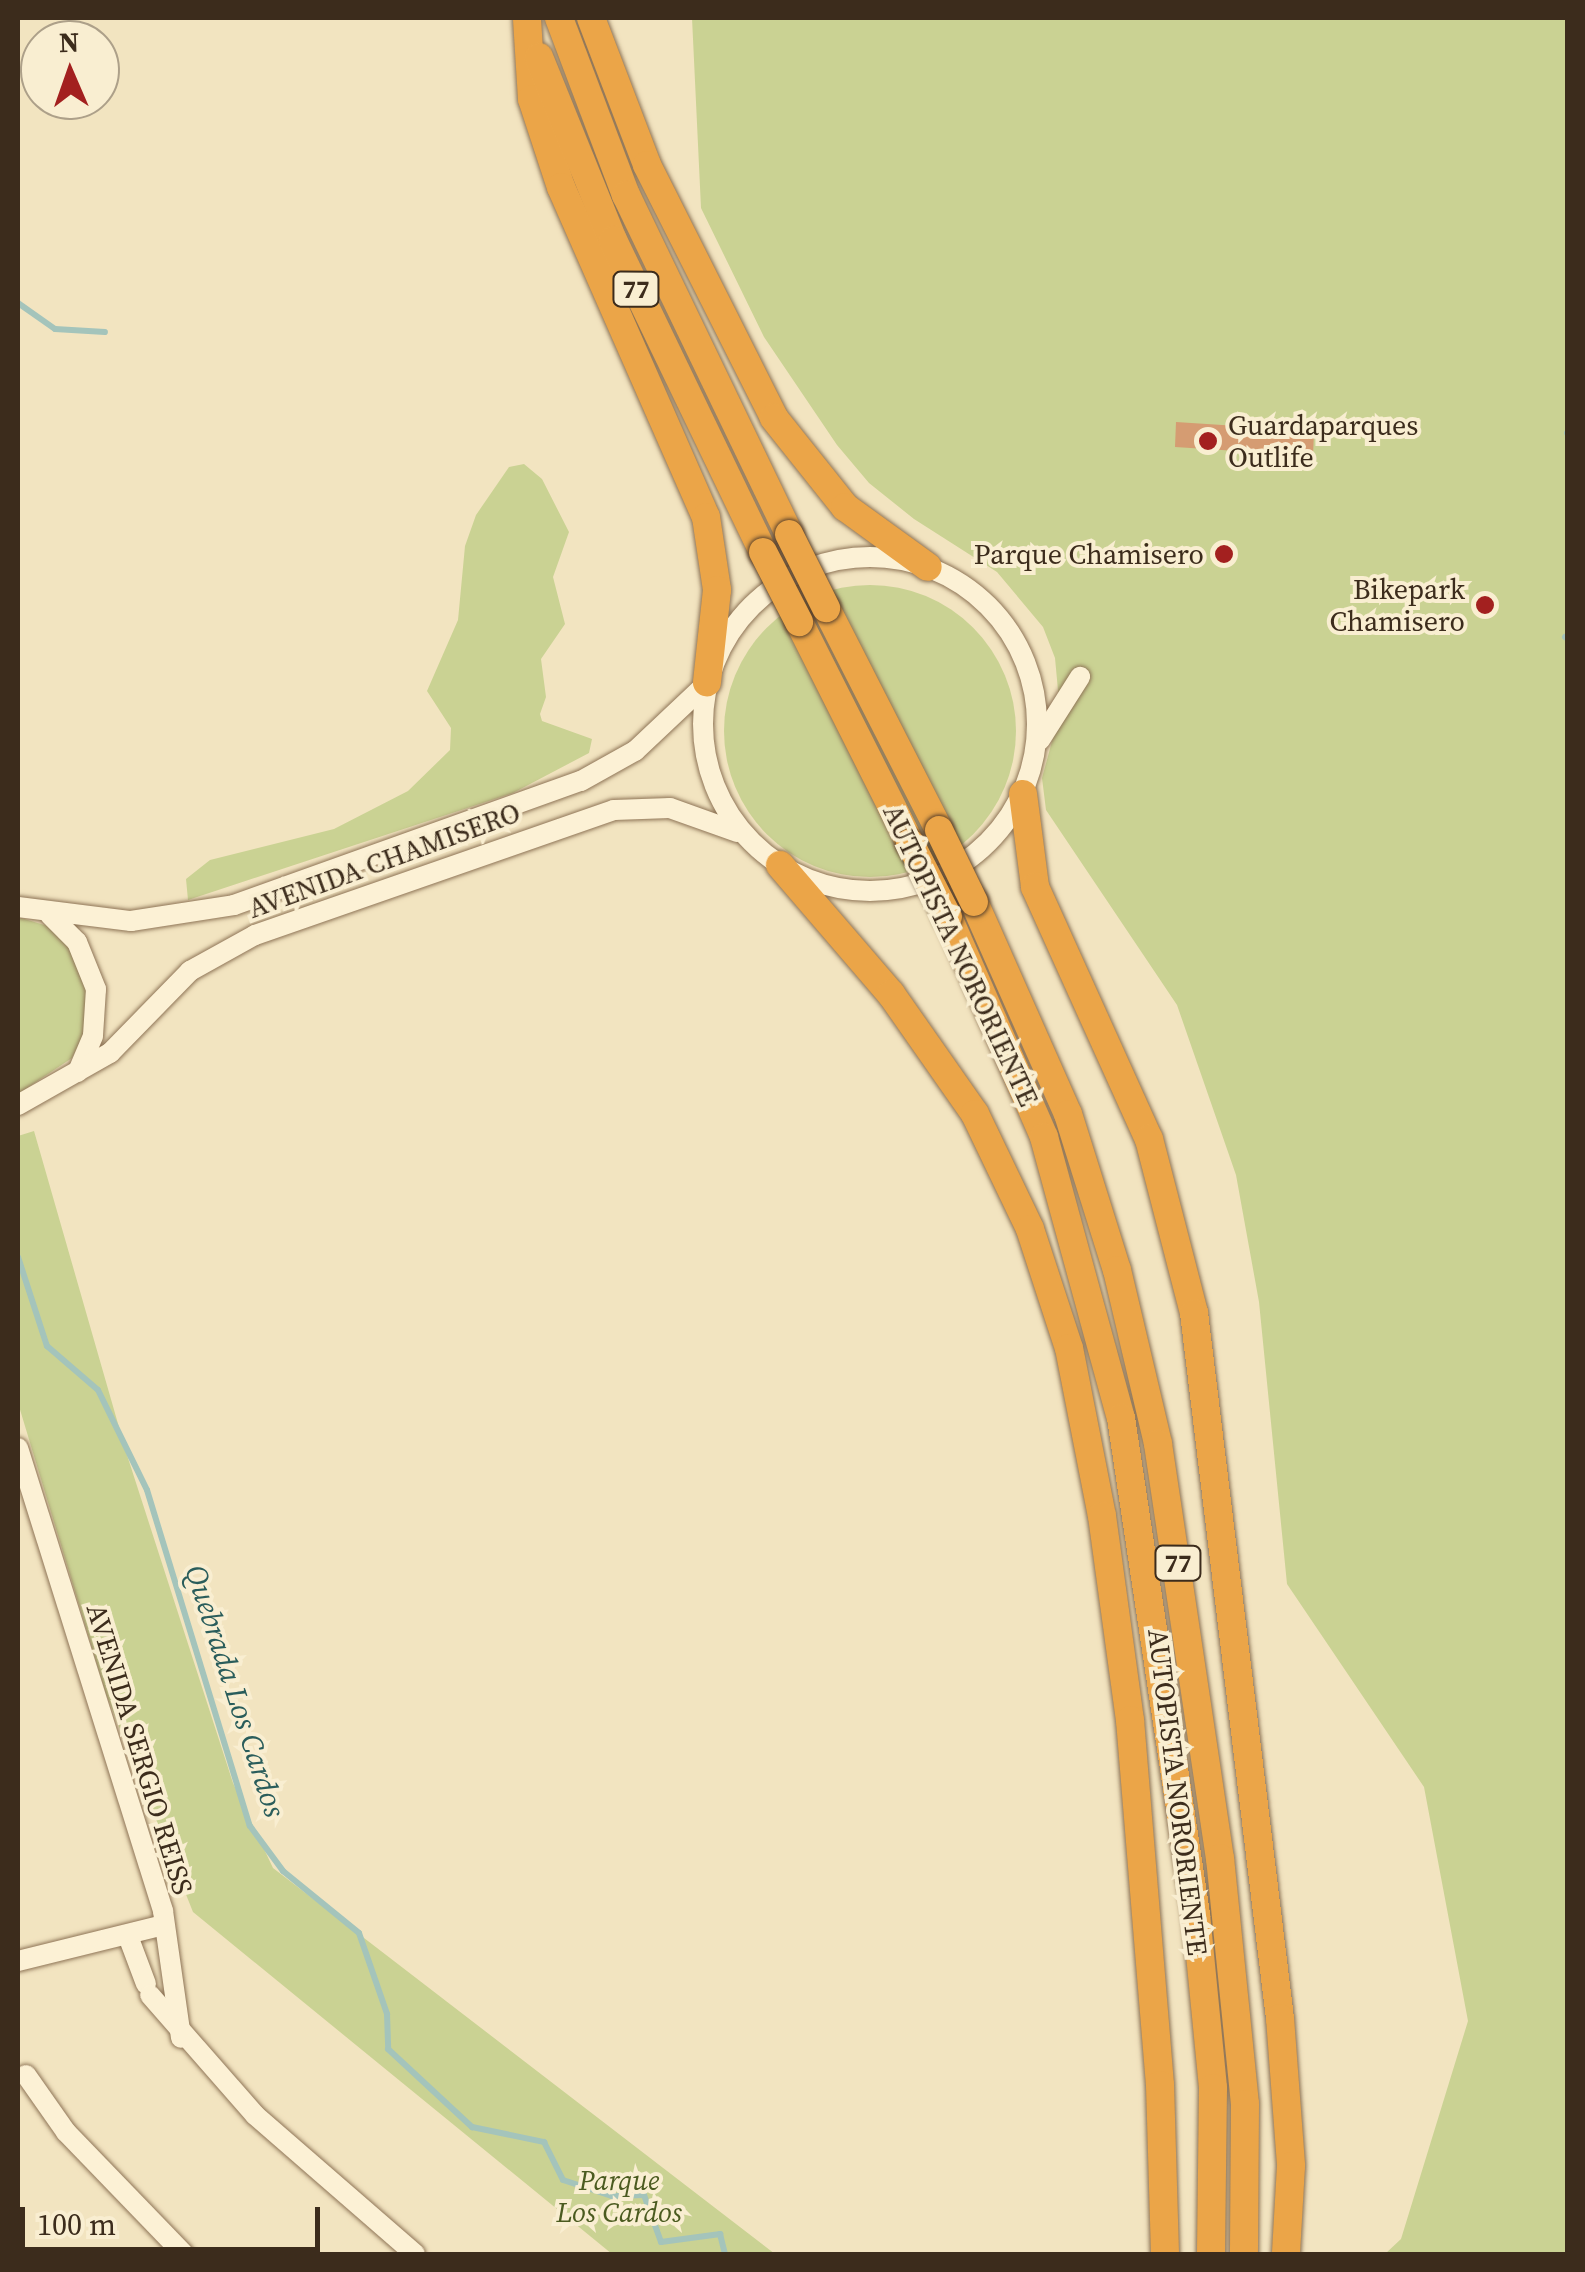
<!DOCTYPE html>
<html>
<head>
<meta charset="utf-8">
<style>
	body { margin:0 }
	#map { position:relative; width:1585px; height:2272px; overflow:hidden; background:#f2e4c0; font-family:"Source Serif 4",serif }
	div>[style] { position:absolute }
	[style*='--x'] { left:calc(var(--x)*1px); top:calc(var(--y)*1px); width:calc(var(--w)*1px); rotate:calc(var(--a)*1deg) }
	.green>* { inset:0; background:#cad293 }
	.round { border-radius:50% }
	.stream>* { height:6px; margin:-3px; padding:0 3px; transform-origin:3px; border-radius:3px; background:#a4c4bb }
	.building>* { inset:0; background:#d59c72 }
	.roads { filter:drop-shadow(0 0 2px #8e7456) drop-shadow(0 0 2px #8e7456) }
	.minor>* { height:20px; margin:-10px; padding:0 10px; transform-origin:10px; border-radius:10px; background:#fcf1d5 }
	.minor>.ring { margin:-10px; padding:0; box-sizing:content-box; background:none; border:20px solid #fcf1d5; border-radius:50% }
	.highway>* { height:28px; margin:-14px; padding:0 14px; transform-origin:14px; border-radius:14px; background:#eba548 }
	.bridges { filter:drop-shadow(0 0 2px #5b422b) drop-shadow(0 0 2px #5b422b) }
	.highway-bridge>* { height:28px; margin:-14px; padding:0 14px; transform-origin:14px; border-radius:14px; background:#eba548 }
	.dots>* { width:28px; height:28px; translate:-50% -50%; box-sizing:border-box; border:5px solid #f9eed1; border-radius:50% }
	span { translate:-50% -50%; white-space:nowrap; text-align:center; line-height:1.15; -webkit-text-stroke:8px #f9eed1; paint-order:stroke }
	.shield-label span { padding:2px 8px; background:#f9eed1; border:2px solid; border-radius:8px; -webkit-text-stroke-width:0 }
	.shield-label { font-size:25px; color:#3c2c1c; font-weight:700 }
	.poi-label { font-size:28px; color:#3c2c1c }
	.left { translate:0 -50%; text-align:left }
	.right { translate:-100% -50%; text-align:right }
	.street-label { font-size:28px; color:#3c2c1c }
	.park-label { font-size:28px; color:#4b5b20; font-style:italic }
	.water-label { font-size:30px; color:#2a5d5b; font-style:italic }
	.frame { position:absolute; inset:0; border:20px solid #3c2c1c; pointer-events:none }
	.north { position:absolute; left:20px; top:20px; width:100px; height:100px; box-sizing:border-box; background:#f9eed1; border:2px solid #ada089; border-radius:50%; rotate:358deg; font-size:28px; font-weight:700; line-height:40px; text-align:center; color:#3c2c1c }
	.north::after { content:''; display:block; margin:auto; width:35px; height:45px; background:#a3201f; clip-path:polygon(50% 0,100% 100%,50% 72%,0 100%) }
	.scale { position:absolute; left:20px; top:2207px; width:300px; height:45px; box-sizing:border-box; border:5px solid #3c2c1c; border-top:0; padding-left:12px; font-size:30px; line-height:35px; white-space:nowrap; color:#3c2c1c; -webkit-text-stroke:8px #f9eed1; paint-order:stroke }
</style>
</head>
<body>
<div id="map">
	<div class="green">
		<div style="clip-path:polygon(692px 18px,1567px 18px,1567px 2254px,1385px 2254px,1401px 2239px,1468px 2021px,1424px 1787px,1287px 1584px,1259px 1302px,1236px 1175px,1177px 1005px,1046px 810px,1042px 778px,1060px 712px,1055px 658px,1043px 627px,997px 572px,914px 519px,869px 483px,837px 445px,764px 337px,701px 208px)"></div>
		<div style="clip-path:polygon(524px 464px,542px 479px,569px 532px,553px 577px,565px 624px,541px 659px,546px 697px,540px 714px,542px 721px,592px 739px,589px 753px,513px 793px,188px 900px,186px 879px,210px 860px,334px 829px,408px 791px,450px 750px,451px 728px,427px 691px,458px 620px,465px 546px,476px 515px,509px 467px)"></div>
		<div class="round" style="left:724px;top:585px;width:292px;height:292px"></div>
		<div style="clip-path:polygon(18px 917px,51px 927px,69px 945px,86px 983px,85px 1031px,72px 1058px,18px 1094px)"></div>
		<div style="clip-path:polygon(34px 1131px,127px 1455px,233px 1783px,273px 1868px,775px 2254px,612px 2254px,193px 1912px,106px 1694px,18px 1403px,18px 1136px)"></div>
	</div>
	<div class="stream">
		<div style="--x:18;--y:303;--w:45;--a:35.1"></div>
		<div style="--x:55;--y:329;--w:50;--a:3.4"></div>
		<div style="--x:1567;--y:433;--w:1;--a:0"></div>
		<div style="--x:1565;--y:637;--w:4;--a:34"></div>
		<div style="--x:18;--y:1257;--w:94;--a:72"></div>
		<div style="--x:47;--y:1346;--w:67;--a:40.8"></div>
		<div style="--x:98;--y:1390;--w:111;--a:63.9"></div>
		<div style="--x:147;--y:1490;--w:351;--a:73"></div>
		<div style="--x:250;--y:1826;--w:56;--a:53.7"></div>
		<div style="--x:283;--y:1871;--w:98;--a:39.2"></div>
		<div style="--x:359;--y:1933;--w:86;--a:70.9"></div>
		<div style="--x:387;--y:2014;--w:35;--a:88"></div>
		<div style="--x:388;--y:2049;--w:115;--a:42.9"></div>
		<div style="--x:472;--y:2127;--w:74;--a:11.8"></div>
		<div style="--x:544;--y:2142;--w:42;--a:63.4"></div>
		<div style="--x:563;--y:2180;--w:52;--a:18.1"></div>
		<div style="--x:612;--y:2196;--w:32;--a:-2"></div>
		<div style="--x:644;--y:2195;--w:50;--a:70.1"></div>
		<div style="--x:661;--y:2242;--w:60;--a:-7.7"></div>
		<div style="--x:720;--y:2234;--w:21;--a:76"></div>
	</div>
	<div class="building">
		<div style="clip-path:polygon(1176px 422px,1314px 431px,1313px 456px,1175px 447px)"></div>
	</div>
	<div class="roads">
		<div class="minor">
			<div class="ring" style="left:703px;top:557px;width:314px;height:314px"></div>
			<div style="--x:1040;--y:740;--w:75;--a:-57.6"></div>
			<div style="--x:18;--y:907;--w:114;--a:7.1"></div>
			<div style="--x:131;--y:921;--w:104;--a:-8.8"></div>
			<div style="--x:234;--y:905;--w:368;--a:-19.7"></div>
			<div style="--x:581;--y:781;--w:62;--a:-29.1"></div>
			<div style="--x:635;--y:751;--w:98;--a:-43.3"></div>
			<div style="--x:50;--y:915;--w:38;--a:45"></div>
			<div style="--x:77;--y:942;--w:51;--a:68"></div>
			<div style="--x:96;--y:989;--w:47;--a:93.7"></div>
			<div style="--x:93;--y:1036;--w:39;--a:113"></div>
			<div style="--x:18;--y:1105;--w:106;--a:-29.5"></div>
			<div style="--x:110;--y:1053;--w:115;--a:-45.7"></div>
			<div style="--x:190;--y:971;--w:74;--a:-29"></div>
			<div style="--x:255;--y:935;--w:380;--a:-19.2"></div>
			<div style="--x:614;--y:810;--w:56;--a:-2"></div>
			<div style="--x:670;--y:808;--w:71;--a:19.7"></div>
			<div style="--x:18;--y:1448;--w:485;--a:72.6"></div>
			<div style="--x:163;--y:1911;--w:128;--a:81.9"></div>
			<div style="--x:128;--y:1936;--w:51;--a:69.4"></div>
			<div style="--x:18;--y:1961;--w:149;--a:-13.9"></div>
			<div style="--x:150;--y:1995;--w:159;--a:48.8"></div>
			<div style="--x:255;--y:2115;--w:212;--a:41"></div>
			<div style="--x:26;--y:2075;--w:70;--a:54.9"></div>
			<div style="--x:66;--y:2132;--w:170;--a:46"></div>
		</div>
		<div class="highway">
			<div style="--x:559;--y:18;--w:189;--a:69.3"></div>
			<div style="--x:626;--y:195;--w:376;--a:64.3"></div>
			<div style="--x:591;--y:18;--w:157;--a:69.1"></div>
			<div style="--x:647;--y:165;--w:283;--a:63.3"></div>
			<div style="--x:774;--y:418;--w:114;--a:51.4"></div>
			<div style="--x:845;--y:507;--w:102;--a:35.9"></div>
			<div style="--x:527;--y:19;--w:80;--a:86.4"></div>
			<div style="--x:532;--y:99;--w:93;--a:71.8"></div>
			<div style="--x:561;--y:187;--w:360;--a:66.3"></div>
			<div style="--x:706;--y:517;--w:74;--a:81.4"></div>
			<div style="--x:717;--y:590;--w:93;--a:96.2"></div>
			<div style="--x:539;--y:57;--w:197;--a:68"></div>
			<div style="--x:613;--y:240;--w:346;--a:64.3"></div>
			<div style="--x:826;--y:608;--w:249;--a:63"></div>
			<div style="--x:799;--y:622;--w:247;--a:63.3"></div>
			<div style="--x:1023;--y:794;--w:94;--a:82.6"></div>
			<div style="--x:1035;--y:887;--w:277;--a:65.7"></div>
			<div style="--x:1149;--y:1139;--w:180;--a:75.5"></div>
			<div style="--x:1194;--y:1313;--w:710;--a:83.05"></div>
			<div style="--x:1280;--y:2018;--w:148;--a:85.7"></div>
			<div style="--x:1291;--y:2166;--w:88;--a:93.3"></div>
			<div style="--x:780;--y:865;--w:170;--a:49.3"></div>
			<div style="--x:891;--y:994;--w:146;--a:55"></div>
			<div style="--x:975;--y:1114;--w:127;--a:64.4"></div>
			<div style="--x:1030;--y:1229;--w:125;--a:71.9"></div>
			<div style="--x:1069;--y:1348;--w:171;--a:78.9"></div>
			<div style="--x:1102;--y:1516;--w:206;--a:82.2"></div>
			<div style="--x:1130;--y:1720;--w:366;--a:85.3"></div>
			<div style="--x:1160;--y:2085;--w:169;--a:88.3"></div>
			<div style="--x:974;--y:902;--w:232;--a:66.1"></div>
			<div style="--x:1068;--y:1114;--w:164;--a:72.6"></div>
			<div style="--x:1117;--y:1270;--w:179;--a:76.7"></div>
			<div style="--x:1158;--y:1444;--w:419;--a:81.5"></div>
			<div style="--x:1220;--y:1858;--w:247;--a:84.2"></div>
			<div style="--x:1245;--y:2104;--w:150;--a:90.4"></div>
			<div style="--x:948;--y:917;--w:240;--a:66.4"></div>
			<div style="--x:1044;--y:1137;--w:291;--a:74.7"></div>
			<div style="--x:1121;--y:1418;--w:502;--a:81.4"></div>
			<div style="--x:1196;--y:1914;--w:175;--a:84.4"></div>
			<div style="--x:1213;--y:2088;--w:166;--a:90.7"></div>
		</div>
	</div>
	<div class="bridges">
		<div class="highway-bridge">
			<div style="--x:789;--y:534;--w:83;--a:63.4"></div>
			<div style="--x:763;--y:552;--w:79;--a:62.8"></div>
			<div style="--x:939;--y:830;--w:80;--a:64.1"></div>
			<div style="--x:910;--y:843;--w:83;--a:62.8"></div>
		</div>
	</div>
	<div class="dots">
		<div style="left:1208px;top:441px;background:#a3201f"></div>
		<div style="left:1224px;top:554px;background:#a3201f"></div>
		<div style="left:1485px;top:605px;background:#a3201f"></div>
	</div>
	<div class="shield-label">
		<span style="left:636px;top:289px">77</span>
		<span style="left:1178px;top:1563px">77</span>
	</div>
	<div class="poi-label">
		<span class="left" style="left:1228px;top:441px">Guardaparques<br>Outlife</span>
		<span class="right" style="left:1204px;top:554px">Parque Chamisero</span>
		<span class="right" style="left:1465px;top:605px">Bikepark<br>Chamisero</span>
	</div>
	<div class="street-label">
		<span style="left:384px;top:860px;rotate:-20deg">AVENIDA CHAMISERO</span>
		<span style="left:961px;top:955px;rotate:65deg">AUTOPISTA NORORIENTE</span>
		<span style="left:140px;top:1749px;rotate:73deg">AVENIDA SERGIO REISS</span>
		<span style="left:1178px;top:1792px;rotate:83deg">AUTOPISTA NORORIENTE</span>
	</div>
	<div class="park-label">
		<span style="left:619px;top:2196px">Parque<br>Los Cardos</span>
	</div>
	<div class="water-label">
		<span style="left:235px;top:1691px;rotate:72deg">Quebrada Los Cardos</span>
	</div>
	<div class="frame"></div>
	<div class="north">N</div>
	<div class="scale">100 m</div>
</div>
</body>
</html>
